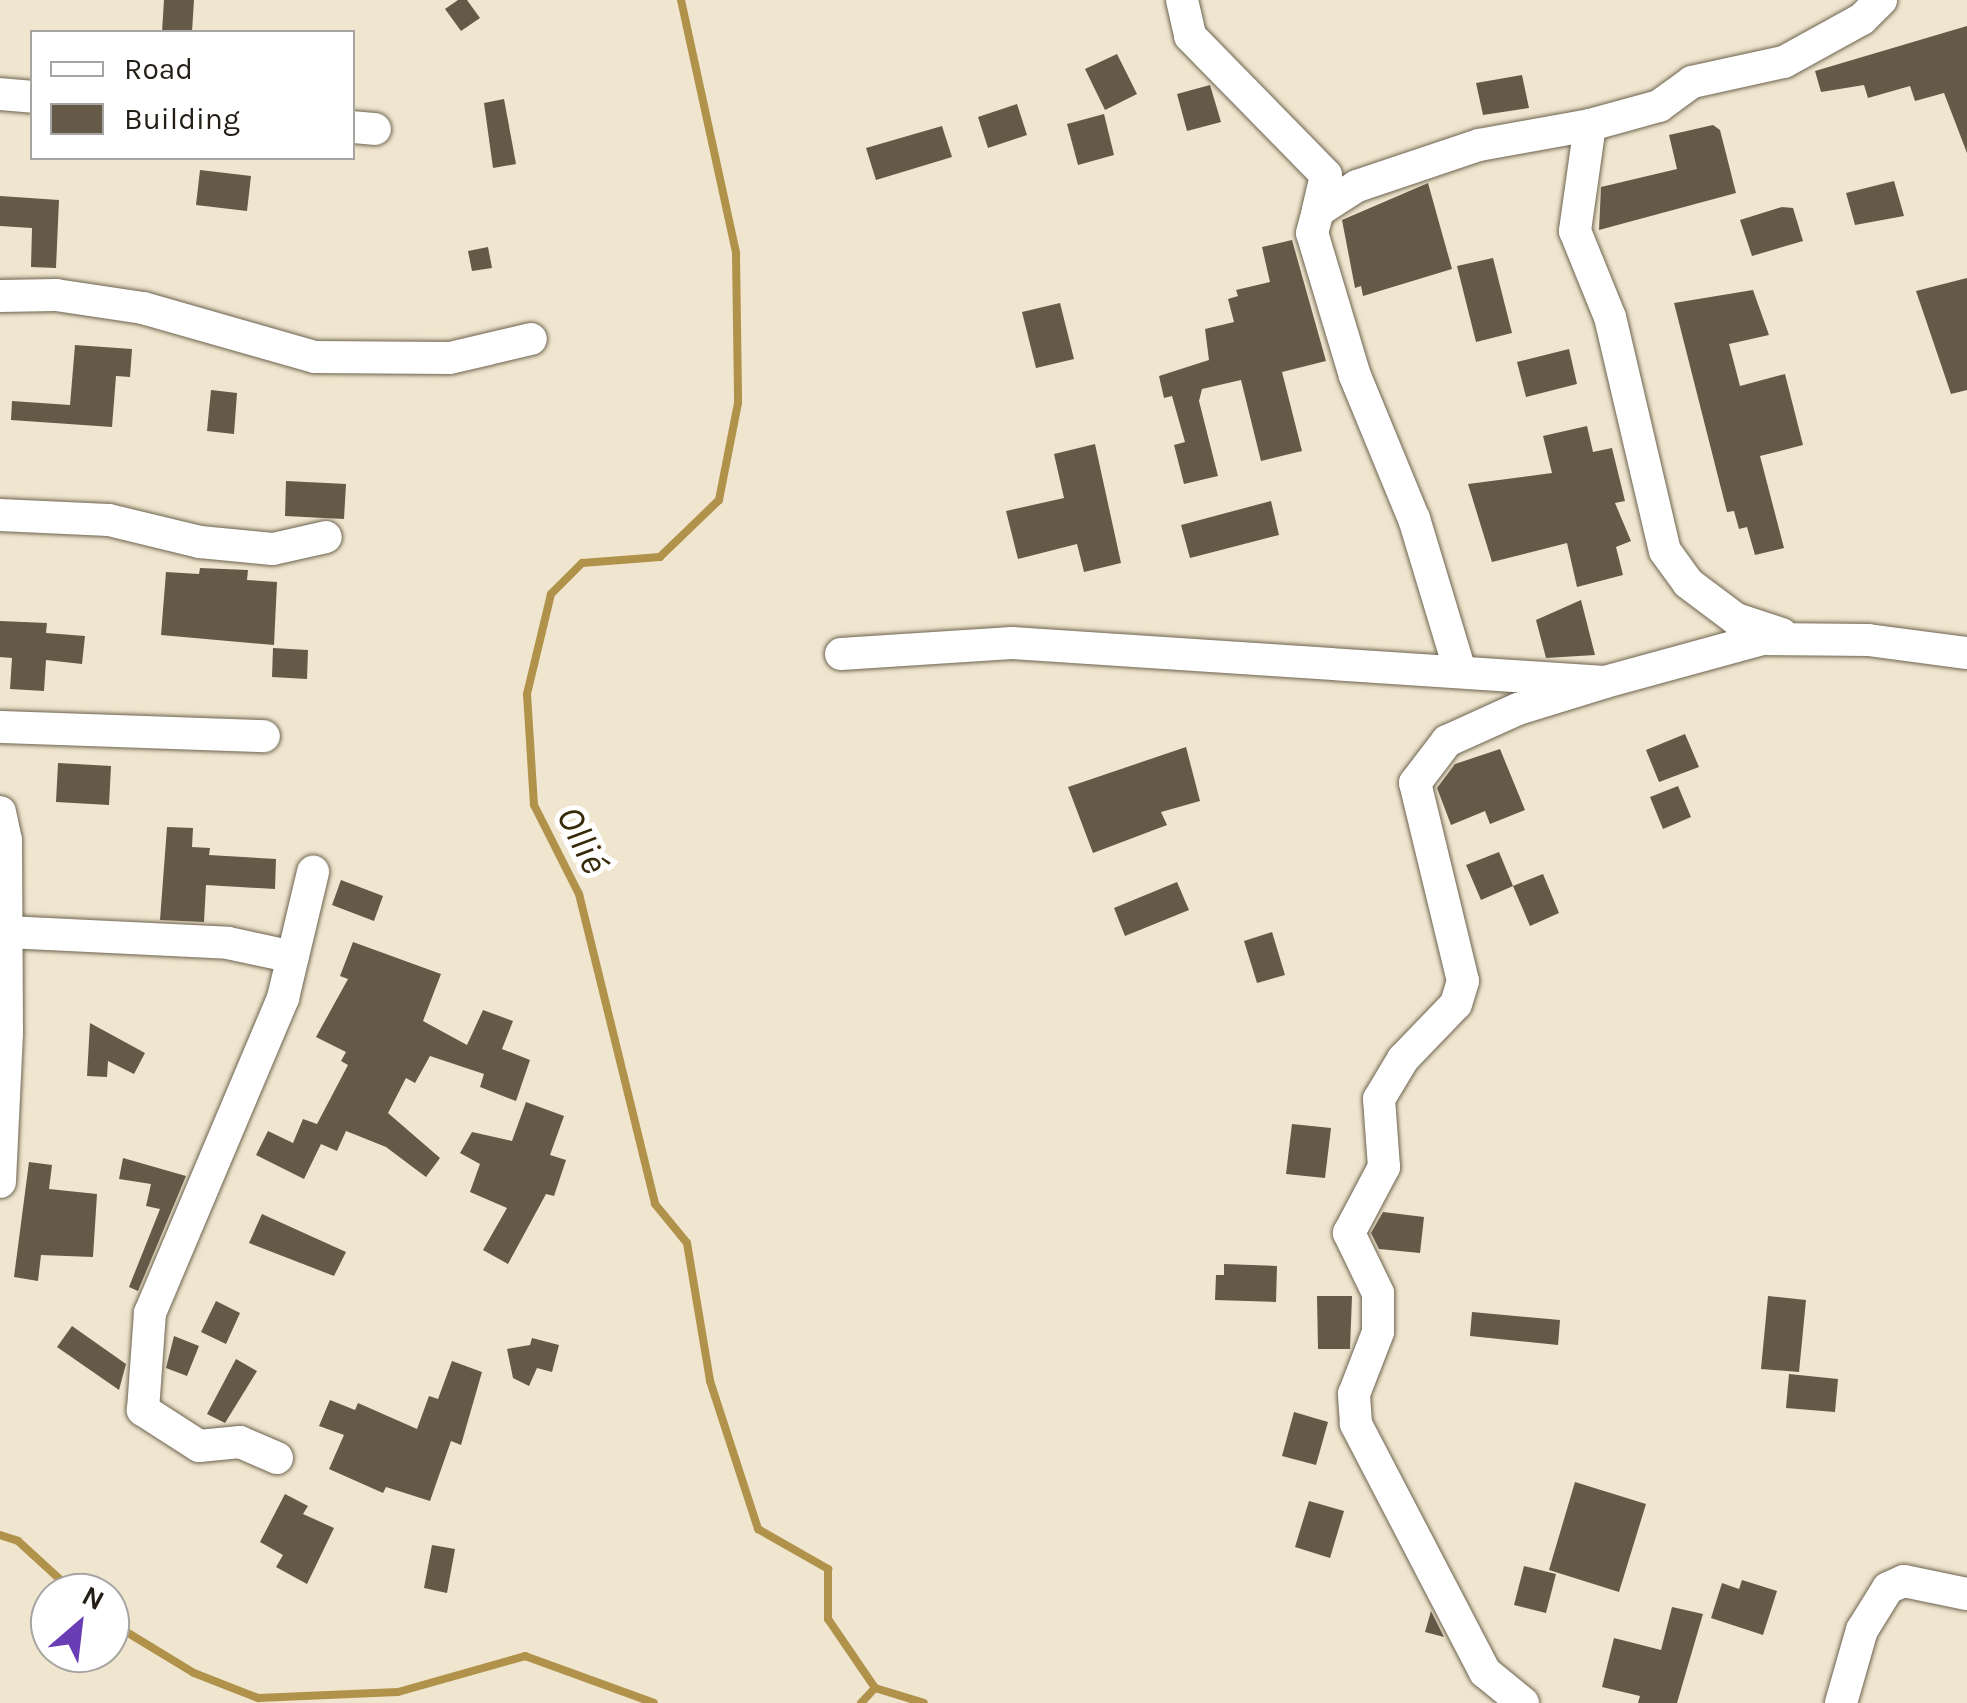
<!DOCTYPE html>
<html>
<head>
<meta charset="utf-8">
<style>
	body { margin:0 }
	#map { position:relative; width:1967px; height:1703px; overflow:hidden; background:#f0e6cf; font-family:Karla,sans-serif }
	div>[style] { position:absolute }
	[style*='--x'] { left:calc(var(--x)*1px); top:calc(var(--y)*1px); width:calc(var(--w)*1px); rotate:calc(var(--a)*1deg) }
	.stream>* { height:8px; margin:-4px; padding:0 4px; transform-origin:4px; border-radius:4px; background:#b1924b }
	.building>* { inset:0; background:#645a47 }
	.roads { filter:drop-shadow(0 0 2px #6d634f) drop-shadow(0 0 2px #6d634f) }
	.minor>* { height:32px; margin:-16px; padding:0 16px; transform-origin:16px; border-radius:16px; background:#fff }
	span { translate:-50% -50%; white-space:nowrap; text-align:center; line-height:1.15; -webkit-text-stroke:10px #fff; paint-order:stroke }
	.water-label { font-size:38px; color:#372a09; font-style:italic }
	.legend { position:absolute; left:30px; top:30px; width:325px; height:130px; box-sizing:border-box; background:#fff; border:2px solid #a7a5a2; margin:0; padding:12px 18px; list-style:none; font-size:30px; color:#231f17 }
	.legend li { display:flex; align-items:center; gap:20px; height:50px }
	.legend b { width:50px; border:2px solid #a7a5a2 }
	.north { position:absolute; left:30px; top:1573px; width:100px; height:100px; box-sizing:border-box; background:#fff; border:2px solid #a7a5a2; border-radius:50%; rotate:28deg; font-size:28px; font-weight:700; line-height:40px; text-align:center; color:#231f17 }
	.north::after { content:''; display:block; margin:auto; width:35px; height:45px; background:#6a3db5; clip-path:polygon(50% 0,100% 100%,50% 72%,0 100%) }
</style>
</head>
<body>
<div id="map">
	<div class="stream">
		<div style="--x:681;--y:0;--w:259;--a:77.7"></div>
		<div style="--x:736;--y:253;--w:150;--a:89.2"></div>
		<div style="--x:738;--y:403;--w:99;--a:101.1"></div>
		<div style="--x:719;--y:500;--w:82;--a:136"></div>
		<div style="--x:660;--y:557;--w:78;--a:175.6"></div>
		<div style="--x:582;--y:563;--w:44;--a:135"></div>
		<div style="--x:551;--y:594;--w:103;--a:103.5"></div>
		<div style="--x:527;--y:694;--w:111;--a:86.4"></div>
		<div style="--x:534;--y:805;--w:100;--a:63.2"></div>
		<div style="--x:579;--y:894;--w:319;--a:76.2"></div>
		<div style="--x:655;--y:1204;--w:50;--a:50.6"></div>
		<div style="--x:687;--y:1243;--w:140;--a:80.5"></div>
		<div style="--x:710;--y:1381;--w:156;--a:72"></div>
		<div style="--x:758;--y:1529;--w:81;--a:29.7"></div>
		<div style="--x:828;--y:1569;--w:50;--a:90"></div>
		<div style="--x:828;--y:1619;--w:83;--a:55.7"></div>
		<div style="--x:875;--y:1688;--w:51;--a:17"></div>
		<div style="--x:0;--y:1535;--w:19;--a:18"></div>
		<div style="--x:18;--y:1541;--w:77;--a:42.4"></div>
		<div style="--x:110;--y:1622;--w:98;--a:31.3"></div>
		<div style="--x:194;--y:1673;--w:69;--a:21.3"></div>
		<div style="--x:258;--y:1698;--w:140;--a:-2.5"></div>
		<div style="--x:398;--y:1692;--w:132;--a:-15.8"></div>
		<div style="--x:525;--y:1656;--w:137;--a:20"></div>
		<div style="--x:861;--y:1703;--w:21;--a:-47"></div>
	</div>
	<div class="building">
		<div style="clip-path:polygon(164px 0,194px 0,192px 32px,162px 32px)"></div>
		<div style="clip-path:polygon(458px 0,467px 0,480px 18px,461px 31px,445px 9px)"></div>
		<div style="clip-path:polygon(1967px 26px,1967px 153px,1944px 93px,1915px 101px,1910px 86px,1868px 98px,1864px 85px,1821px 92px,1815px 71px)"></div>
		<div style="clip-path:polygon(1117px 54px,1137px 94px,1105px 110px,1085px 69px)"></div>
		<div style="clip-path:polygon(1522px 75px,1529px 108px,1483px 115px,1476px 83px)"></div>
		<div style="clip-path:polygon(1210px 85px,1221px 122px,1187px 131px,1177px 94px)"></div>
		<div style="clip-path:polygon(504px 99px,516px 164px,493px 168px,484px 103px)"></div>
		<div style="clip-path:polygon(1017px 104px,1027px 135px,988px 148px,978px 117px)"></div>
		<div style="clip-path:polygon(1104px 114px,1114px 155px,1078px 165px,1067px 124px)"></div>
		<div style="clip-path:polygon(1713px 125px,1720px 130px,1736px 193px,1599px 230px,1601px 187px,1677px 169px,1669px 135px)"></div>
		<div style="clip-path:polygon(942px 126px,952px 157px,876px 180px,866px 148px)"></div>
		<div style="clip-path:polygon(200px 170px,251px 176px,247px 211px,196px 205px)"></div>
		<div style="clip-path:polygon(1894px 181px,1904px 216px,1855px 225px,1846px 193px)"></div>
		<div style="clip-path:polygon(1428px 183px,1452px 269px,1363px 296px,1361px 286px,1355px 288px,1342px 220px)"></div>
		<div style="clip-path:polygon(0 196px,59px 200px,56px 268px,31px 267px,32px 228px,0 226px)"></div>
		<div style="clip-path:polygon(1782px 207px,1793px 208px,1803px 241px,1752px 256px,1740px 220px)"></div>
		<div style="clip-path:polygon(1292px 240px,1326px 361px,1282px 372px,1302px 451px,1261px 461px,1241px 380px,1202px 389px,1199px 401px,1218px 476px,1184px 484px,1174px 445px,1185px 442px,1172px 396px,1164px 398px,1159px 376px,1209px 360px,1205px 329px,1234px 322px,1228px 299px,1238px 296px,1236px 290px,1270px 282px,1262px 247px)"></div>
		<div style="clip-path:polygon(488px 247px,492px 268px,472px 271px,468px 251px)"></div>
		<div style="clip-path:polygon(1493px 258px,1512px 333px,1476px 342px,1457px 266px)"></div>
		<div style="clip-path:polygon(1967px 278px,1967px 390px,1951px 394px,1916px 291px)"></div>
		<div style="clip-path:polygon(1753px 290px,1769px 335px,1729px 344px,1740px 386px,1785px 374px,1803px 445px,1760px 456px,1784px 548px,1755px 555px,1747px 527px,1739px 529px,1734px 511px,1727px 512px,1674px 303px)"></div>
		<div style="clip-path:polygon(1060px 303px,1074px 359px,1036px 368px,1022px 312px)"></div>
		<div style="clip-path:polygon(75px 345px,132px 349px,130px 377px,116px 376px,112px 427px,11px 420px,12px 401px,70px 405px)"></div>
		<div style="clip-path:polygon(1569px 349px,1577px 384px,1526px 397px,1517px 362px)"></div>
		<div style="clip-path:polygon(211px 390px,237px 393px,234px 434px,207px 431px)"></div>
		<div style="clip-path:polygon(1587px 426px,1593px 452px,1612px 448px,1625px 501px,1615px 503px,1631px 541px,1616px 547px,1623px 575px,1577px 587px,1567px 543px,1492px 562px,1468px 484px,1552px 473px,1543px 436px)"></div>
		<div style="clip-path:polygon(1095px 444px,1121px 563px,1084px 572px,1077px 544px,1018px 559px,1006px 511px,1064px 498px,1054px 454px)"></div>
		<div style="clip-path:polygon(286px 481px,346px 484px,344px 519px,285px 516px)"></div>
		<div style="clip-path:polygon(1271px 501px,1279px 535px,1190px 558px,1181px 525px)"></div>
		<div style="clip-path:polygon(200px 568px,248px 570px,247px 580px,277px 582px,274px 645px,161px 635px,166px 572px,199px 574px)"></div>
		<div style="clip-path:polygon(1581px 600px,1595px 655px,1546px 658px,1536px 620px)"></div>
		<div style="clip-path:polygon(0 621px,47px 623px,46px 633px,85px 636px,82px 664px,46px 660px,44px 691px,10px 689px,12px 658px,0 657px)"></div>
		<div style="clip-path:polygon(273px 648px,308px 650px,307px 679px,272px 677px)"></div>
		<div style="clip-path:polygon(1685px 734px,1699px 767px,1659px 782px,1646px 750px)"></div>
		<div style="clip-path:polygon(1186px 747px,1200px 801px,1161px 812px,1167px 825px,1093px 853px,1068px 787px)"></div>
		<div style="clip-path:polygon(1500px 749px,1525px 810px,1490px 824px,1485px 811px,1451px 825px,1437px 788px,1455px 764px)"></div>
		<div style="clip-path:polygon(58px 763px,111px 766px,109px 805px,56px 802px)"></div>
		<div style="clip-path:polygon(1678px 786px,1691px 817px,1663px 829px,1650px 797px)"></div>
		<div style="clip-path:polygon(167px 827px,193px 828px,192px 847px,210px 848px,209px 855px,276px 859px,275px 889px,206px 885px,204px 922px,160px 920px)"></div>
		<div style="clip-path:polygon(1499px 852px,1513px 886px,1481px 900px,1466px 865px)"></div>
		<div style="clip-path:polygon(1543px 874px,1559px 913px,1530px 926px,1513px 886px)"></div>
		<div style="clip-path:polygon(341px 880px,383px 896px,374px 921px,332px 905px)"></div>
		<div style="clip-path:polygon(1177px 882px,1189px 910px,1125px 936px,1114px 908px)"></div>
		<div style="clip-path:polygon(1272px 932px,1285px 975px,1257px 983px,1244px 941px)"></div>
		<div style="clip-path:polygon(353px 942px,441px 974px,423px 1021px,467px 1045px,483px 1010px,513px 1021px,502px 1049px,530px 1060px,516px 1101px,480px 1087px,484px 1074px,430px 1056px,415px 1083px,406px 1078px,388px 1113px,440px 1158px,426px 1177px,386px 1147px,346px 1131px,337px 1151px,321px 1144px,304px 1179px,256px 1155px,268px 1131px,293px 1143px,303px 1119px,317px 1124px,348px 1065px,341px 1061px,346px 1052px,316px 1037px,348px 979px,340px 976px)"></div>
		<div style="clip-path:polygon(90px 1023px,145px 1053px,134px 1074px,108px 1061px,107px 1077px,87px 1076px)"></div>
		<div style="clip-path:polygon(526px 1102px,564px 1116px,550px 1155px,566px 1160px,554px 1196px,546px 1194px,508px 1264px,483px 1250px,507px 1208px,470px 1192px,480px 1164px,460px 1153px,472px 1132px,512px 1141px)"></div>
		<div style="clip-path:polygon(1292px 1124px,1331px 1128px,1325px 1178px,1286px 1174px)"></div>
		<div style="clip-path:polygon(123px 1158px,186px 1176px,138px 1291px,129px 1287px,160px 1209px,146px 1206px,151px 1184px,119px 1179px)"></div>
		<div style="clip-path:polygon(29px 1162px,52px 1165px,49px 1189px,97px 1194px,93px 1257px,41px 1255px,38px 1281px,14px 1277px)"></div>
		<div style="clip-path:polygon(1383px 1212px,1424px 1217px,1420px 1253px,1379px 1249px,1371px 1233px)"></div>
		<div style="clip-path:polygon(262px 1214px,346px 1252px,334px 1276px,249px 1243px)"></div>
		<div style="clip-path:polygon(1224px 1264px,1277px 1266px,1276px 1302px,1215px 1300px,1216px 1275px,1224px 1275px)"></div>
		<div style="clip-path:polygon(1317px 1296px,1352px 1296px,1350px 1349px,1318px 1349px)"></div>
		<div style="clip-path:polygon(1768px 1296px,1806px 1300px,1799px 1372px,1761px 1369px)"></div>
		<div style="clip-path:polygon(216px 1301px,240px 1313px,226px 1344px,201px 1332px)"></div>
		<div style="clip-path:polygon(1472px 1312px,1560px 1320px,1558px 1345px,1470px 1336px)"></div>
		<div style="clip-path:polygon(72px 1326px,126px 1364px,119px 1390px,57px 1347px)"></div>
		<div style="clip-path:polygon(174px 1336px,199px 1346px,187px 1376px,166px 1368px)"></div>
		<div style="clip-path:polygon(532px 1338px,559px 1345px,552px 1372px,537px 1368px,529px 1386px,513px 1378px,507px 1349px,530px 1345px)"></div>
		<div style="clip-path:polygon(236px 1359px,257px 1371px,225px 1423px,207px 1414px)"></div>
		<div style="clip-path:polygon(452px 1361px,482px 1372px,461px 1445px,451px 1441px,430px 1501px,386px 1487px,383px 1493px,329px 1469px,344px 1435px,319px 1426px,330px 1400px,355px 1410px,358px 1403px,417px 1429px,429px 1396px,438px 1399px)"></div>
		<div style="clip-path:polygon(1789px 1374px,1838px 1379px,1835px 1412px,1786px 1408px)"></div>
		<div style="clip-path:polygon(1294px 1412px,1328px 1422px,1316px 1465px,1282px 1456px)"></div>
		<div style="clip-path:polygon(1575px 1482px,1646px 1504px,1619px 1592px,1549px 1570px)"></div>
		<div style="clip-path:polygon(285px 1494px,308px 1506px,303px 1514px,334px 1528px,307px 1584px,276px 1567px,283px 1555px,260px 1542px)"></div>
		<div style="clip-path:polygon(1309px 1501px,1344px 1511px,1330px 1558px,1295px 1547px)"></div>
		<div style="clip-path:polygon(432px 1545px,455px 1549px,447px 1593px,424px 1588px)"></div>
		<div style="clip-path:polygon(1524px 1566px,1556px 1574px,1546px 1613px,1514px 1605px)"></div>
		<div style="clip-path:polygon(1742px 1580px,1777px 1591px,1763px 1635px,1711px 1618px,1722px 1583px,1739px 1589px)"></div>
		<div style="clip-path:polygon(1672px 1607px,1703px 1614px,1677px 1703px,1638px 1703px,1640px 1696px,1602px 1687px,1614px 1638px,1661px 1650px)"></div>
		<div style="clip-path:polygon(1431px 1611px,1444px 1637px,1425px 1632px)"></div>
	</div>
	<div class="roads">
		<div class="minor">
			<div style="--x:1182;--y:0;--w:37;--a:77"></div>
			<div style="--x:1190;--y:36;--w:194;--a:45.6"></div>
			<div style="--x:1326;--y:175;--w:37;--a:103"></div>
			<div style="--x:0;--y:94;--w:32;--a:5"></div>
			<div style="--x:1590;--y:125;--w:107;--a:98.1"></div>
			<div style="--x:1575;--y:231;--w:93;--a:67.9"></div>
			<div style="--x:1610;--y:317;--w:240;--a:76.8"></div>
			<div style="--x:1665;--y:551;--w:39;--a:54"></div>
			<div style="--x:1688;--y:583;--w:60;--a:36.9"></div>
			<div style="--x:1736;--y:619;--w:48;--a:18.1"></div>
			<div style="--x:352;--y:127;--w:23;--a:5"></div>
			<div style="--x:0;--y:296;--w:56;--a:-1"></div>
			<div style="--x:56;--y:295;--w:88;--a:8.5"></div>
			<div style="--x:143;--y:308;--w:179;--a:15.9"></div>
			<div style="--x:315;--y:357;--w:135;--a:0.4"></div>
			<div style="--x:450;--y:358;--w:83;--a:-13.2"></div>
			<div style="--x:0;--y:515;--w:109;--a:2.6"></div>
			<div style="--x:109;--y:520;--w:94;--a:13.6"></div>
			<div style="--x:200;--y:542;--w:73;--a:5.5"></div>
			<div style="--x:273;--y:549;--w:54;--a:-12.8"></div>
			<div style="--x:841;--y:654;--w:171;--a:-3.7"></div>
			<div style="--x:1012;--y:643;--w:594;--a:3.76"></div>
			<div style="--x:1605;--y:682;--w:163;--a:-15.3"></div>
			<div style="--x:1762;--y:639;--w:106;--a:0.5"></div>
			<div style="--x:1868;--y:640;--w:100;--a:7.5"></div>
			<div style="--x:1460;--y:671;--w:159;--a:-106.8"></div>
			<div style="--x:1414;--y:519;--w:155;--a:-112.4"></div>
			<div style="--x:1355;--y:376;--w:149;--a:-106.7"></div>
			<div style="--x:1312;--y:233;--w:23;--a:-75"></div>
			<div style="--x:1318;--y:211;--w:46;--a:-32.7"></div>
			<div style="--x:1357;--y:186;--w:129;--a:-18.6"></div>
			<div style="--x:1479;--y:145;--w:113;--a:-10.2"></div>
			<div style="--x:1590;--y:125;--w:72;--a:-15.4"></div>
			<div style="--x:1659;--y:106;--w:41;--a:-36"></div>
			<div style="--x:1692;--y:82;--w:94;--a:-12.3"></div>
			<div style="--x:1784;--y:62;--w:89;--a:-28.9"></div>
			<div style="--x:1862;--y:19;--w:27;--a:-45"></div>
			<div style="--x:0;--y:727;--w:264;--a:2"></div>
			<div style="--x:0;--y:812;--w:29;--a:78"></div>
			<div style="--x:6;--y:840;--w:193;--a:89.7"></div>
			<div style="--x:7;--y:1033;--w:149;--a:92.7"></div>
			<div style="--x:7;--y:932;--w:221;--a:2.8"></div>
			<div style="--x:228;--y:943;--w:66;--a:12.2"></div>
			<div style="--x:277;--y:1458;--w:40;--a:-156.6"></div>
			<div style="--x:240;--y:1442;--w:41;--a:174.4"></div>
			<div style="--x:199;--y:1446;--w:67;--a:-147.3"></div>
			<div style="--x:143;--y:1410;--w:97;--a:-85.9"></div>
			<div style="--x:150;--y:1313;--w:342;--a:-67.1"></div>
			<div style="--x:283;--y:998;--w:130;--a:-76.6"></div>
			<div style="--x:1523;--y:1703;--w:49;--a:-140.8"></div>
			<div style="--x:1485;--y:1672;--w:280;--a:-117.5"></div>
			<div style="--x:1356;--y:1424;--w:30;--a:-94"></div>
			<div style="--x:1354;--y:1394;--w:66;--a:-68.8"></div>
			<div style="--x:1378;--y:1332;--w:39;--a:-90"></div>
			<div style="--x:1378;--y:1293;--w:67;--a:-115.8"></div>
			<div style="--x:1349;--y:1233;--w:75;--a:-62.1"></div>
			<div style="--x:1384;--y:1167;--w:68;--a:-94.2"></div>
			<div style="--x:1379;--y:1099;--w:47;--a:-59"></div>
			<div style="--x:1403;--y:1059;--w:76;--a:-46.1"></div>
			<div style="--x:1456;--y:1004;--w:24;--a:-73"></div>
			<div style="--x:1463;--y:981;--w:204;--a:-103.6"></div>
			<div style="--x:1415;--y:783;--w:53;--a:-52.7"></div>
			<div style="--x:1447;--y:741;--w:78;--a:-24.3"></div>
			<div style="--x:1518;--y:709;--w:91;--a:-17.2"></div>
			<div style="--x:1841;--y:1703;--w:76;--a:-74"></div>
			<div style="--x:1862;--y:1630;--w:49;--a:-58.2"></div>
			<div style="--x:1888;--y:1588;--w:17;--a:-24"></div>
			<div style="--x:1904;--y:1581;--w:64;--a:11.7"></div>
		</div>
	</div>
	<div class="water-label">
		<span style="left:582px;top:840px;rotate:64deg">Ollié</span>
	</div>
	<ul class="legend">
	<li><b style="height:12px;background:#fff"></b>Road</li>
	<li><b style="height:28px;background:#645a47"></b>Building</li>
	</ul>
	<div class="north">N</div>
</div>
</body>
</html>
